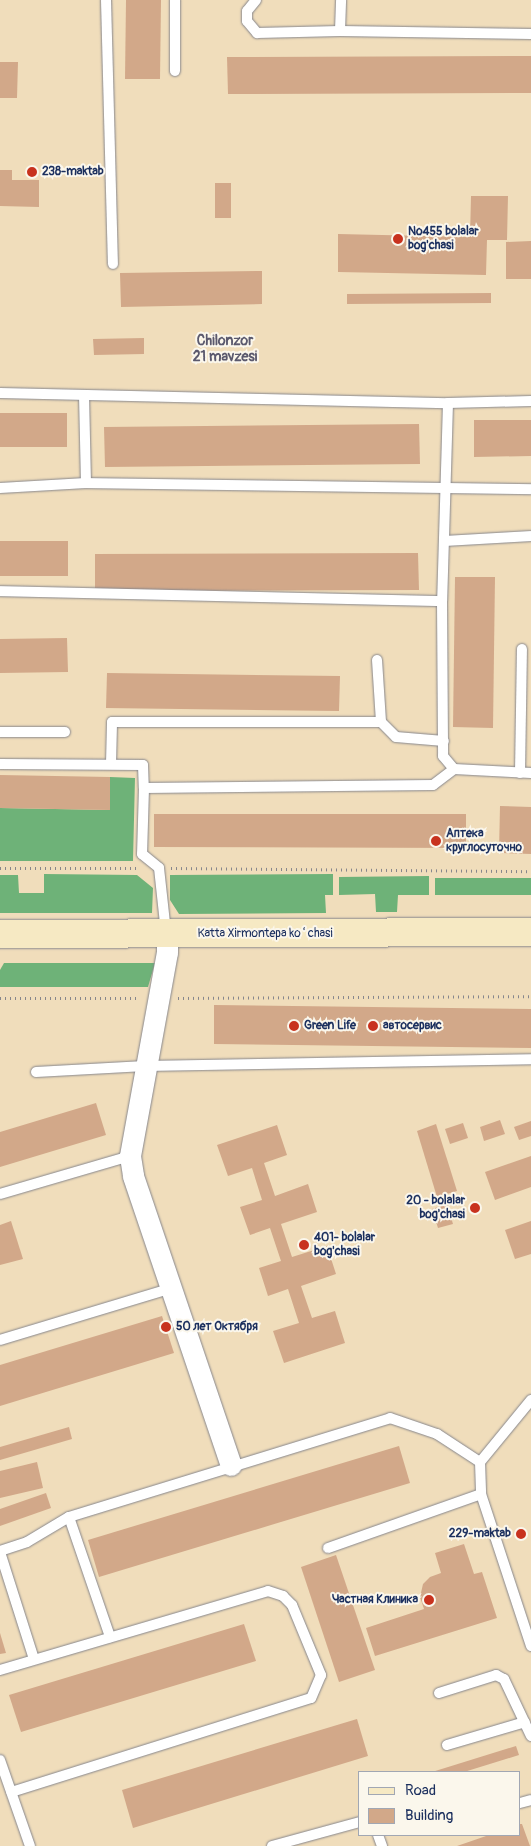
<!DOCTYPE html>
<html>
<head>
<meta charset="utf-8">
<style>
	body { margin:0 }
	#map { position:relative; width:531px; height:1846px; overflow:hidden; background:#f0ddbb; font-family:Pangolin,sans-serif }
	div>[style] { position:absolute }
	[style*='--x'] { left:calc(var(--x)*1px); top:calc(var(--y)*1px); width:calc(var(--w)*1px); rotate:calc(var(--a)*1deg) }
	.forest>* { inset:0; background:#6eb278 }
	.building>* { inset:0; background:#d2a889 }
	.path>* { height:3px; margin-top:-1.5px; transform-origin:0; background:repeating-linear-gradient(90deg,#86868c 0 1px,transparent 0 5px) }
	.roads { filter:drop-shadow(0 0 1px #86868c) drop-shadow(0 0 1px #86868c) }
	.service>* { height:10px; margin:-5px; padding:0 5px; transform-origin:5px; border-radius:5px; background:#fff }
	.minor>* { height:21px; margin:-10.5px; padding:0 10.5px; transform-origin:10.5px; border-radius:10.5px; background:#fff }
	.secondary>* { height:28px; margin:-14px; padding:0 14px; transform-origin:14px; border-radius:14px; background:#f6e9c3 }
	.dots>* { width:14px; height:14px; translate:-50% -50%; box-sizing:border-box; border:2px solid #fbf7ec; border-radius:50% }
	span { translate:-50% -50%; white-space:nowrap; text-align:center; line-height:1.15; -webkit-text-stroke:4px #fbf7ec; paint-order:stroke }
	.poi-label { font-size:12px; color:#1b2f5e; font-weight:700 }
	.left { translate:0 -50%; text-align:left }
	.right { translate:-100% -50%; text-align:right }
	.street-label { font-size:12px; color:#1b2f5e }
	.neighbourhood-label { font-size:14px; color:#5b596d; font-weight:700 }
	.legend { position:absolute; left:358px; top:1771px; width:162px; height:65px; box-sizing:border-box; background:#fbf7ec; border:1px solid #a1a7b3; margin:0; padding:6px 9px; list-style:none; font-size:15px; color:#1b2f5e }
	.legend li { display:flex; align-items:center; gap:10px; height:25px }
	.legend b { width:25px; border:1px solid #a1a7b3 }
</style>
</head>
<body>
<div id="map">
	<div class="forest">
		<div style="clip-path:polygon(110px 777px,135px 778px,133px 861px,0 861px,0 808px,109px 810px)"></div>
		<div style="clip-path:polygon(44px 874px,137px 875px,153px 888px,152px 913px,0 913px,0 875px,18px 875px,19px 893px,44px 893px)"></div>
		<div style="clip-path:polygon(333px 874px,333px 895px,325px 895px,326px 913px,179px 914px,170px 900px,170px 875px)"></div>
		<div style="clip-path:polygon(429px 876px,429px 895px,398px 895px,397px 912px,376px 912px,375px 894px,339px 895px,339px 877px)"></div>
		<div style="clip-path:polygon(435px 878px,531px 878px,531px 895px,435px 895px)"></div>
		<div style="clip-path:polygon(4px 963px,155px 963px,148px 987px,0 987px,0 970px)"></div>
	</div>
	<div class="building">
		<div style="clip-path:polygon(126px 0,161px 0,160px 79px,125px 79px)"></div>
		<div style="clip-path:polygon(531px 56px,531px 93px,228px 94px,227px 57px)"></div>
		<div style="clip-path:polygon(0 62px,18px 62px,17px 98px,0 98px)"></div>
		<div style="clip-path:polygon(0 170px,12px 170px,12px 180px,39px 180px,39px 207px,0 206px)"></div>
		<div style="clip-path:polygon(215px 183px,231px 183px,231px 218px,215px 218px)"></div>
		<div style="clip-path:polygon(471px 196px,508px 196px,507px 240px,487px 240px,486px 275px,338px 272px,338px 234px,470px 237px)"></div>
		<div style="clip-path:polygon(531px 241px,531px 279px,506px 279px,506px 242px)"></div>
		<div style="clip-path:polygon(262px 271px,262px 304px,121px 307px,120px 273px)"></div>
		<div style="clip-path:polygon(491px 293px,491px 303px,347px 304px,347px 294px)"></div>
		<div style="clip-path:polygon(144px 338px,144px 354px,94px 355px,93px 339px)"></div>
		<div style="clip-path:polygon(0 413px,67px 413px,67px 447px,0 447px)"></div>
		<div style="clip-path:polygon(474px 420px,531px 420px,531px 456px,474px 457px)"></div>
		<div style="clip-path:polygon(419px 424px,420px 464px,105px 467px,104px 427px)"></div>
		<div style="clip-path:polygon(0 541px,68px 541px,68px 576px,0 576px)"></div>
		<div style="clip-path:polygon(418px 553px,419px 590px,95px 591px,95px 554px)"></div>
		<div style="clip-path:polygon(455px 577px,495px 577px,493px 728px,453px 727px)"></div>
		<div style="clip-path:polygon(67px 638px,68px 672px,0 673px,0 639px)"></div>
		<div style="clip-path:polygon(107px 673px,340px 676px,339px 711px,106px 708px)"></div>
		<div style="clip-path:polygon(0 775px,110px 777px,110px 810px,0 808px)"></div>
		<div style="clip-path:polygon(500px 806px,531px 807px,531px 854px,499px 853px)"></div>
		<div style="clip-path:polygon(154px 814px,466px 814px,466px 848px,154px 847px)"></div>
		<div style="clip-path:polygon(214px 1005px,531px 1009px,531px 1048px,214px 1044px)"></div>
		<div style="clip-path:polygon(96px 1103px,106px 1135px,0 1167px,0 1132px)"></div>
		<div style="clip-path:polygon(500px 1120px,505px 1134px,484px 1141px,480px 1127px)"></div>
		<div style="clip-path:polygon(531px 1121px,531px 1136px,519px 1140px,514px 1127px)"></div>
		<div style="clip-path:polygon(463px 1123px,468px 1138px,450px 1144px,445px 1129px)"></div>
		<div style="clip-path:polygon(436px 1124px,457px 1191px,437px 1197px,417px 1131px)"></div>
		<div style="clip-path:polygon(277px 1125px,287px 1155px,264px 1163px,275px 1196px,308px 1184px,317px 1212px,281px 1224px,292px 1257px,327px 1246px,336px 1274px,301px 1286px,312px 1318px,335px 1311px,345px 1343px,284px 1363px,273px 1331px,299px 1323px,288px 1289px,268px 1296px,259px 1268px,281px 1261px,270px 1228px,250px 1235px,240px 1207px,262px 1200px,252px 1168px,228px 1176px,217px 1145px)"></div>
		<div style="clip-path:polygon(531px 1156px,531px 1187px,495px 1200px,485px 1172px)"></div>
		<div style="clip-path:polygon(447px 1204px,453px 1224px,438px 1228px,432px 1209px)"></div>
		<div style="clip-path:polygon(11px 1221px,23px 1259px,0 1265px,0 1225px)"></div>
		<div style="clip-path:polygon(531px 1221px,531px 1254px,515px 1259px,505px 1230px)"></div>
		<div style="clip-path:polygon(162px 1316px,174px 1353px,0 1406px,0 1365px)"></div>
		<div style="clip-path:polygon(69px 1427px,72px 1439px,0 1460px,0 1447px)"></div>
		<div style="clip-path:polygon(399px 1446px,410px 1483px,99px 1577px,88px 1540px)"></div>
		<div style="clip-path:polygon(37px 1462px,43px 1488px,0 1498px,0 1471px)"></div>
		<div style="clip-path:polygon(46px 1493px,51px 1508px,0 1526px,0 1509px)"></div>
		<div style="clip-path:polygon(464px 1544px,474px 1574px,482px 1572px,497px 1618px,375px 1656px,366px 1628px,424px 1609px,420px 1597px,423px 1584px,430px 1577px,441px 1573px,435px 1553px)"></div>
		<div style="clip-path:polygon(336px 1555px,375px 1670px,339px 1682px,301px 1567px)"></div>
		<div style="clip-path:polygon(244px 1624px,256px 1661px,21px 1732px,9px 1695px)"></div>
		<div style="clip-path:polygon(0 1633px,6px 1653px,0 1654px)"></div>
		<div style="clip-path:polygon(357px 1719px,368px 1756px,133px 1828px,122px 1790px)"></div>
		<div style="clip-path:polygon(516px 1746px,519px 1755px,464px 1772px,432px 1772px)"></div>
		<div style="clip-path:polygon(520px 1824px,522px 1824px,530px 1846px,457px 1846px,489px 1835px,520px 1835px)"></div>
	</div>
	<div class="path">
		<div style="--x:0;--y:868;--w:137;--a:0"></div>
		<div style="--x:171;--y:868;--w:360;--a:0.5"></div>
		<div style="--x:0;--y:998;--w:139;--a:0"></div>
		<div style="--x:178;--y:998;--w:353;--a:-0.3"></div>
	</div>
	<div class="roads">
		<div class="service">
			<div style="--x:106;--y:0;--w:264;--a:88.5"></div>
			<div style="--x:256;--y:0;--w:14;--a:129"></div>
			<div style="--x:247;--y:11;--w:10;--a:90"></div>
			<div style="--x:247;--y:21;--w:16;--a:50"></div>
			<div style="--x:257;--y:33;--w:83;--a:-1.4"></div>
			<div style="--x:340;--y:31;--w:191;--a:0.9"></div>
			<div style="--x:340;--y:31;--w:31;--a:-88"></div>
			<div style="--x:175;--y:71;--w:71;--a:-90"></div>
			<div style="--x:0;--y:393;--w:448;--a:1.3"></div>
			<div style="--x:448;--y:403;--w:83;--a:-1.4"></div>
			<div style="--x:84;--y:395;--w:88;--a:88.7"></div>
			<div style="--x:448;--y:403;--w:198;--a:91.7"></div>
			<div style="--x:442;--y:601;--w:155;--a:89.6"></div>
			<div style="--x:443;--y:756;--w:17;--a:50"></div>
			<div style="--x:0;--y:488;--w:86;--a:-3.3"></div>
			<div style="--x:86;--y:483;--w:445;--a:0.8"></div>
			<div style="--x:445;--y:541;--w:86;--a:-3.3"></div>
			<div style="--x:0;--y:591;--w:442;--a:1.3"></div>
			<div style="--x:377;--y:660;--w:62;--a:86.3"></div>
			<div style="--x:381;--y:722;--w:21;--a:45"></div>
			<div style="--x:396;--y:737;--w:48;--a:4.8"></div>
			<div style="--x:0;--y:732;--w:65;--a:0"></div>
			<div style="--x:0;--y:764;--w:143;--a:0.4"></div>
			<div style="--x:143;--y:765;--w:23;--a:88"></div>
			<div style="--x:144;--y:788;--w:289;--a:-0.6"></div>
			<div style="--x:433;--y:785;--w:26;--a:-37"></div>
			<div style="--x:454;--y:769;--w:77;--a:3"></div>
			<div style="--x:111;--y:764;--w:42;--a:-88.6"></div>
			<div style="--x:112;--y:722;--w:269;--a:0"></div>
			<div style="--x:520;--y:773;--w:124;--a:-89.1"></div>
			<div style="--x:144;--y:788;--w:66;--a:91.7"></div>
			<div style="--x:142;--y:854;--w:22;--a:39"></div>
			<div style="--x:159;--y:868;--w:64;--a:83.8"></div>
			<div style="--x:36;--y:1072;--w:109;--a:-3.2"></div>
			<div style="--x:145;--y:1066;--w:386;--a:-1"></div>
			<div style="--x:0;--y:1194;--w:135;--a:-16.3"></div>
			<div style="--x:0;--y:1340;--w:180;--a:-16.8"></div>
			<div style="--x:531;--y:1400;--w:80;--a:129.4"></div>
			<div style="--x:480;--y:1462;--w:32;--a:88"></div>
			<div style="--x:481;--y:1494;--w:160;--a:71.8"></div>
			<div style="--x:69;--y:1517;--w:127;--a:71.1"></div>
			<div style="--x:328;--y:1548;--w:162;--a:-19.4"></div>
			<div style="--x:0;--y:1551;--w:28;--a:-18"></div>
			<div style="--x:27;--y:1542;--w:49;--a:-30.8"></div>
			<div style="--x:69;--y:1517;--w:336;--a:-17.1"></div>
			<div style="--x:390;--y:1418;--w:50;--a:18.8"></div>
			<div style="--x:437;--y:1434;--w:51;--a:33.1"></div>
			<div style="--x:0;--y:1552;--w:112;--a:72.4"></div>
			<div style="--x:0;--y:1670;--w:279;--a:-16.4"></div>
			<div style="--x:268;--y:1591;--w:16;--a:18"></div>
			<div style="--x:283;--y:1596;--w:13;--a:45"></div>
			<div style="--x:292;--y:1605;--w:76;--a:67.5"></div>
			<div style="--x:321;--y:1675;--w:25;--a:113"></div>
			<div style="--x:311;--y:1698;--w:314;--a:162.6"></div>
			<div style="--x:439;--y:1693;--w:60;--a:-17.5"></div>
			<div style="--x:496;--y:1675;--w:9;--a:27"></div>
			<div style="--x:504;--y:1679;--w:63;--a:64.7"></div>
			<div style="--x:447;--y:1745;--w:81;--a:-16.4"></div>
			<div style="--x:0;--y:1760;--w:91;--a:70.8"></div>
			<div style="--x:520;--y:1803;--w:11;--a:-15"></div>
			<div style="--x:378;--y:1835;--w:12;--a:70"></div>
			<div style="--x:272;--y:1846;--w:91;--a:-15.3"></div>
		</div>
		<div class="minor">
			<div style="--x:167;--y:935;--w:17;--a:90"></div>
			<div style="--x:167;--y:952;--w:207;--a:100.3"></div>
			<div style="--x:130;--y:1156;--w:20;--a:81"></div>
			<div style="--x:133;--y:1176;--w:305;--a:71.3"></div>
		</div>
		<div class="secondary">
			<div style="--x:0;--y:934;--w:531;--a:-0.22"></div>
		</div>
	</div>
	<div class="dots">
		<div style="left:32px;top:172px;background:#c8321e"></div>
		<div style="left:398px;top:239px;background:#c8321e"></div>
		<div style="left:436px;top:841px;background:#c8321e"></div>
		<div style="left:294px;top:1026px;background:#c8321e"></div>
		<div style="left:373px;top:1026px;background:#c8321e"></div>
		<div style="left:475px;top:1208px;background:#c8321e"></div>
		<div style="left:304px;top:1245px;background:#c8321e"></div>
		<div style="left:166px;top:1327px;background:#c8321e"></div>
		<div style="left:521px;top:1534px;background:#c8321e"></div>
		<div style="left:429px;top:1600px;background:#c8321e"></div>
	</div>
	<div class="poi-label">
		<span class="left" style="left:42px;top:172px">238-maktab</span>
		<span class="left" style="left:408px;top:239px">№455 bolalar<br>bog'chasi</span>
		<span class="left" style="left:446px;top:841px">Аптека<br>круглосуточно</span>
		<span class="left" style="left:304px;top:1026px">Green Life</span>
		<span class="left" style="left:383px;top:1026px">автосервис</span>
		<span class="right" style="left:465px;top:1208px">20 - bolalar<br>bog'chasi</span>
		<span class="left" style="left:314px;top:1245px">401- bolalar<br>bog'chasi</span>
		<span class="left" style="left:176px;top:1327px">50 лет Октября</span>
		<span class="right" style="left:511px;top:1534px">229-maktab</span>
		<span class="right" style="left:418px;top:1600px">Частная Клиника</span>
	</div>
	<div class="street-label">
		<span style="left:265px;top:934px">Katta Xirmontepa koʻchasi</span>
	</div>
	<div class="neighbourhood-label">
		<span style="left:225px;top:349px">Chilonzor<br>21 mavzesi</span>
	</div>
	<ul class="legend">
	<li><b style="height:6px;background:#f6e9c3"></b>Road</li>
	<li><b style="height:14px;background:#d2a889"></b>Building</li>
	</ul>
</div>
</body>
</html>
